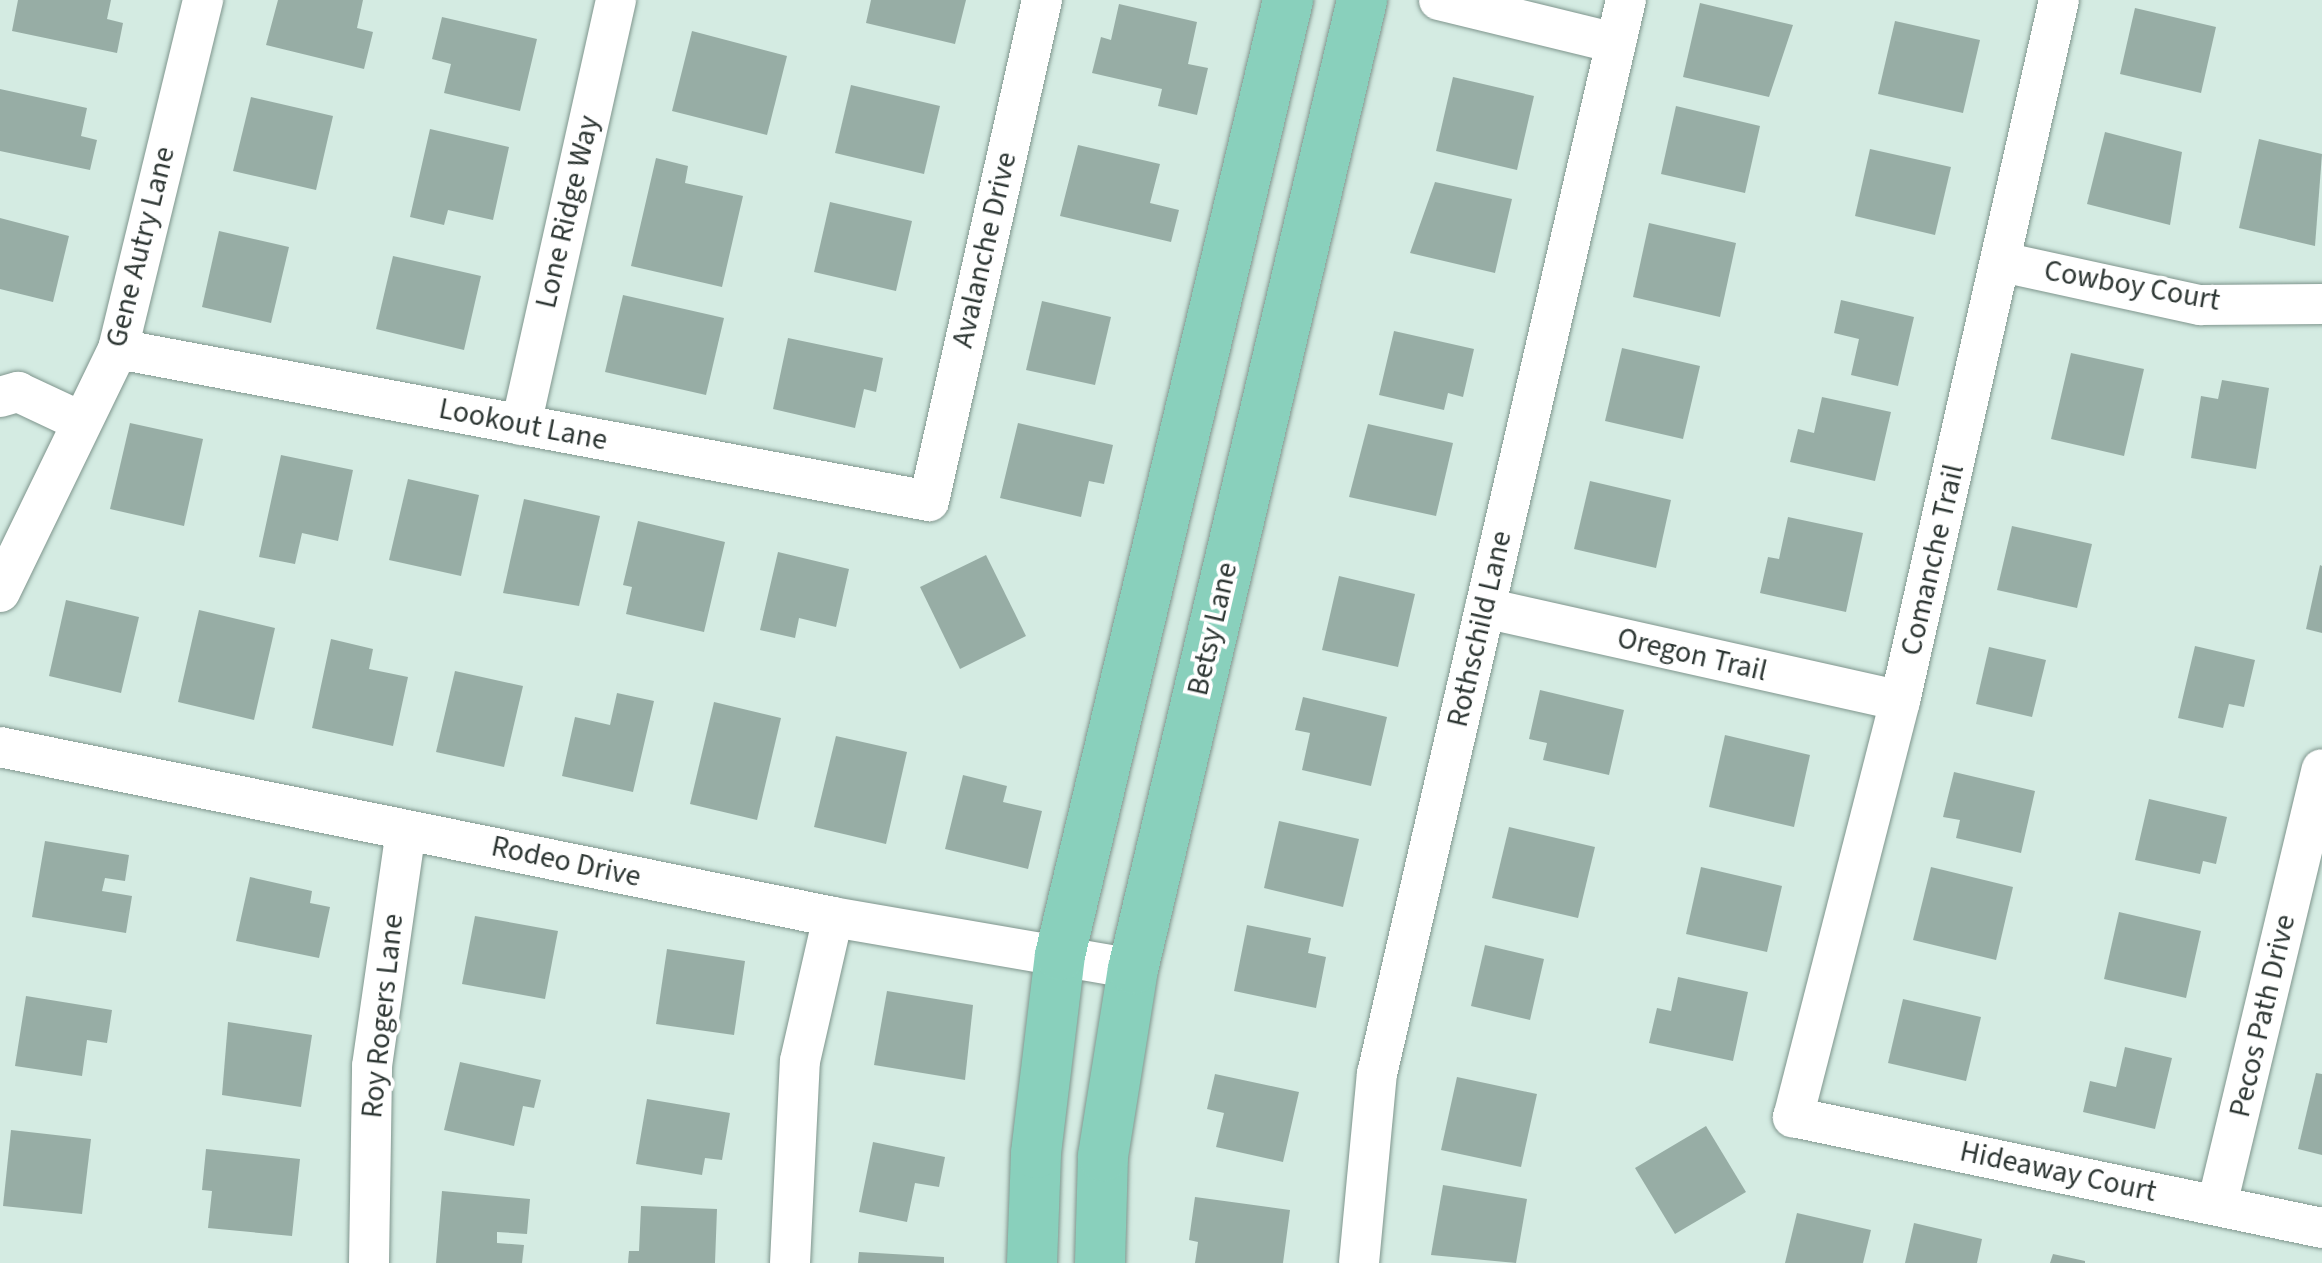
<!DOCTYPE html>
<html>
<head>
<meta charset="utf-8">
<style>
	body { margin:0 }
	#map { position:relative; width:2322px; height:1263px; overflow:hidden; background:#d4ebe2; font-family:"Source Sans 3",sans-serif }
	div>[style] { position:absolute }
	[style*='--x'] { left:calc(var(--x)*1px); top:calc(var(--y)*1px); width:calc(var(--w)*1px); rotate:calc(var(--a)*1deg) }
	.building>* { inset:0; background:#97ada5 }
	.roads { filter:drop-shadow(0 0 2px #7f958d) drop-shadow(0 0 2px #7f958d) }
	.minor>* { height:40px; margin:-20px; padding:0 20px; transform-origin:20px; border-radius:20px; background:#fff }
	.major>* { height:50px; margin:-25px; padding:0 25px; transform-origin:25px; border-radius:25px; background:#89d0bc }
	span { translate:-50% -50%; white-space:nowrap; text-align:center; line-height:1.15; -webkit-text-stroke:8px #fff; paint-order:stroke }
	.street-label { font-size:30px; color:#2f3835 }
</style>
</head>
<body>
<div id="map">
	<div class="building">
		<div style="clip-path:polygon(18px 0,111px 0,107px 19px,123px 23px,117px 53px,12px 31px)"></div>
		<div style="clip-path:polygon(278px 0,363px 0,357px 28px,373px 32px,364px 69px,266px 45px)"></div>
		<div style="clip-path:polygon(871px 0,966px 0,955px 44px,866px 23px)"></div>
		<div style="clip-path:polygon(1700px 3px,1793px 25px,1769px 97px,1683px 77px)"></div>
		<div style="clip-path:polygon(1119px 4px,1197px 22px,1188px 64px,1208px 68px,1197px 115px,1158px 106px,1162px 89px,1092px 73px,1101px 37px,1111px 40px)"></div>
		<div style="clip-path:polygon(2135px 8px,2216px 27px,2201px 93px,2120px 74px)"></div>
		<div style="clip-path:polygon(442px 17px,537px 39px,520px 111px,444px 93px,451px 64px,432px 59px)"></div>
		<div style="clip-path:polygon(1895px 21px,1980px 40px,1963px 113px,1878px 94px)"></div>
		<div style="clip-path:polygon(692px 31px,787px 56px,767px 135px,672px 111px)"></div>
		<div style="clip-path:polygon(1453px 77px,1534px 96px,1517px 170px,1436px 151px)"></div>
		<div style="clip-path:polygon(851px 85px,940px 106px,924px 174px,835px 153px)"></div>
		<div style="clip-path:polygon(0 89px,87px 108px,81px 136px,97px 140px,90px 170px,0 151px)"></div>
		<div style="clip-path:polygon(251px 97px,333px 116px,316px 190px,233px 171px)"></div>
		<div style="clip-path:polygon(1676px 106px,1760px 126px,1745px 193px,1661px 174px)"></div>
		<div style="clip-path:polygon(430px 129px,509px 147px,493px 220px,448px 210px,444px 225px,410px 217px)"></div>
		<div style="clip-path:polygon(2105px 132px,2182px 152px,2170px 225px,2087px 204px)"></div>
		<div style="clip-path:polygon(2259px 139px,2322px 154px,2315px 246px,2239px 228px)"></div>
		<div style="clip-path:polygon(1078px 145px,1160px 164px,1150px 203px,1179px 210px,1171px 242px,1060px 216px)"></div>
		<div style="clip-path:polygon(1870px 149px,1951px 167px,1935px 235px,1855px 216px)"></div>
		<div style="clip-path:polygon(656px 158px,688px 166px,685px 183px,743px 196px,722px 287px,631px 266px)"></div>
		<div style="clip-path:polygon(1435px 182px,1512px 199px,1495px 273px,1410px 253px)"></div>
		<div style="clip-path:polygon(830px 202px,912px 221px,896px 291px,814px 272px)"></div>
		<div style="clip-path:polygon(0 218px,69px 236px,53px 302px,0 289px)"></div>
		<div style="clip-path:polygon(1649px 223px,1736px 243px,1720px 317px,1633px 297px)"></div>
		<div style="clip-path:polygon(219px 231px,289px 247px,271px 323px,202px 307px)"></div>
		<div style="clip-path:polygon(393px 256px,481px 276px,464px 350px,376px 329px)"></div>
		<div style="clip-path:polygon(623px 295px,724px 318px,706px 395px,605px 372px)"></div>
		<div style="clip-path:polygon(1841px 300px,1914px 317px,1898px 386px,1851px 375px,1859px 339px,1834px 333px)"></div>
		<div style="clip-path:polygon(1042px 301px,1111px 317px,1095px 385px,1026px 370px)"></div>
		<div style="clip-path:polygon(1394px 331px,1474px 349px,1463px 397px,1448px 393px,1444px 410px,1379px 395px)"></div>
		<div style="clip-path:polygon(788px 338px,883px 358px,876px 392px,864px 389px,855px 428px,773px 409px)"></div>
		<div style="clip-path:polygon(1622px 348px,1700px 366px,1683px 439px,1605px 421px)"></div>
		<div style="clip-path:polygon(2071px 353px,2144px 369px,2124px 456px,2051px 439px)"></div>
		<div style="clip-path:polygon(2222px 380px,2269px 388px,2256px 469px,2191px 458px,2201px 396px,2218px 399px)"></div>
		<div style="clip-path:polygon(1822px 397px,1891px 412px,1875px 481px,1790px 462px,1798px 429px,1814px 433px)"></div>
		<div style="clip-path:polygon(130px 423px,203px 439px,184px 526px,110px 509px)"></div>
		<div style="clip-path:polygon(1018px 423px,1113px 445px,1104px 484px,1089px 481px,1081px 517px,1000px 498px)"></div>
		<div style="clip-path:polygon(1368px 424px,1453px 443px,1436px 516px,1349px 497px)"></div>
		<div style="clip-path:polygon(281px 455px,353px 470px,338px 541px,302px 533px,295px 564px,259px 557px)"></div>
		<div style="clip-path:polygon(408px 479px,479px 495px,461px 576px,389px 560px)"></div>
		<div style="clip-path:polygon(1590px 481px,1671px 500px,1656px 568px,1574px 549px)"></div>
		<div style="clip-path:polygon(524px 499px,600px 516px,579px 606px,503px 593px)"></div>
		<div style="clip-path:polygon(1788px 517px,1863px 533px,1846px 612px,1760px 593px,1768px 557px,1779px 559px)"></div>
		<div style="clip-path:polygon(638px 521px,725px 542px,704px 632px,626px 614px,632px 587px,623px 585px)"></div>
		<div style="clip-path:polygon(2012px 526px,2092px 544px,2077px 608px,1997px 590px)"></div>
		<div style="clip-path:polygon(778px 552px,849px 569px,836px 627px,799px 618px,795px 638px,760px 630px)"></div>
		<div style="clip-path:polygon(986px 555px,1026px 636px,960px 669px,920px 587px)"></div>
		<div style="clip-path:polygon(2320px 565px,2322px 566px,2322px 633px,2306px 629px)"></div>
		<div style="clip-path:polygon(1339px 576px,1415px 594px,1398px 667px,1322px 650px)"></div>
		<div style="clip-path:polygon(66px 600px,139px 617px,121px 693px,49px 676px)"></div>
		<div style="clip-path:polygon(199px 610px,275px 628px,254px 720px,178px 702px)"></div>
		<div style="clip-path:polygon(331px 639px,373px 649px,369px 669px,408px 677px,393px 746px,312px 728px)"></div>
		<div style="clip-path:polygon(2195px 646px,2255px 660px,2244px 707px,2229px 704px,2223px 728px,2178px 718px)"></div>
		<div style="clip-path:polygon(1989px 647px,2046px 660px,2032px 717px,1976px 704px)"></div>
		<div style="clip-path:polygon(455px 671px,523px 686px,504px 767px,436px 752px)"></div>
		<div style="clip-path:polygon(1540px 690px,1624px 710px,1609px 775px,1543px 760px,1547px 743px,1529px 739px)"></div>
		<div style="clip-path:polygon(617px 693px,654px 701px,633px 792px,562px 776px,575px 717px,610px 725px)"></div>
		<div style="clip-path:polygon(1303px 697px,1387px 717px,1371px 786px,1302px 770px,1310px 733px,1295px 730px)"></div>
		<div style="clip-path:polygon(714px 702px,781px 718px,757px 820px,690px 804px)"></div>
		<div style="clip-path:polygon(1725px 735px,1810px 755px,1794px 827px,1709px 807px)"></div>
		<div style="clip-path:polygon(836px 736px,907px 752px,886px 844px,814px 827px)"></div>
		<div style="clip-path:polygon(1954px 772px,2035px 791px,2021px 853px,1956px 838px,1960px 820px,1943px 817px)"></div>
		<div style="clip-path:polygon(963px 775px,1007px 786px,1003px 802px,1042px 811px,1028px 869px,945px 849px)"></div>
		<div style="clip-path:polygon(2149px 799px,2227px 817px,2216px 864px,2203px 861px,2200px 874px,2135px 860px)"></div>
		<div style="clip-path:polygon(1279px 821px,1359px 839px,1343px 907px,1264px 888px)"></div>
		<div style="clip-path:polygon(1509px 827px,1595px 847px,1578px 918px,1492px 898px)"></div>
		<div style="clip-path:polygon(45px 841px,129px 855px,125px 881px,105px 878px,102px 891px,132px 896px,126px 933px,32px 917px)"></div>
		<div style="clip-path:polygon(1701px 867px,1782px 886px,1767px 952px,1686px 934px)"></div>
		<div style="clip-path:polygon(1931px 867px,2013px 887px,1996px 960px,1913px 940px)"></div>
		<div style="clip-path:polygon(250px 877px,312px 891px,310px 903px,330px 907px,319px 958px,236px 941px)"></div>
		<div style="clip-path:polygon(2119px 912px,2201px 931px,2186px 998px,2104px 979px)"></div>
		<div style="clip-path:polygon(475px 916px,558px 931px,545px 999px,462px 984px)"></div>
		<div style="clip-path:polygon(1247px 925px,1311px 938px,1308px 953px,1326px 957px,1316px 1008px,1234px 991px)"></div>
		<div style="clip-path:polygon(1485px 945px,1544px 959px,1530px 1020px,1471px 1006px)"></div>
		<div style="clip-path:polygon(667px 949px,745px 961px,734px 1035px,656px 1024px)"></div>
		<div style="clip-path:polygon(1678px 977px,1748px 992px,1733px 1061px,1649px 1043px,1657px 1008px,1671px 1011px)"></div>
		<div style="clip-path:polygon(887px 991px,973px 1005px,965px 1080px,874px 1065px)"></div>
		<div style="clip-path:polygon(26px 996px,112px 1010px,107px 1043px,87px 1040px,82px 1076px,15px 1066px)"></div>
		<div style="clip-path:polygon(1903px 999px,1981px 1017px,1966px 1081px,1888px 1063px)"></div>
		<div style="clip-path:polygon(228px 1022px,312px 1035px,301px 1107px,222px 1095px)"></div>
		<div style="clip-path:polygon(2125px 1047px,2172px 1058px,2155px 1129px,2083px 1112px,2090px 1081px,2116px 1087px)"></div>
		<div style="clip-path:polygon(460px 1062px,541px 1080px,534px 1108px,523px 1106px,514px 1146px,444px 1130px)"></div>
		<div style="clip-path:polygon(2316px 1073px,2322px 1074px,2322px 1155px,2298px 1149px)"></div>
		<div style="clip-path:polygon(1215px 1074px,1299px 1092px,1283px 1162px,1216px 1147px,1224px 1113px,1207px 1109px)"></div>
		<div style="clip-path:polygon(1457px 1077px,1537px 1094px,1521px 1167px,1441px 1150px)"></div>
		<div style="clip-path:polygon(647px 1099px,730px 1113px,722px 1160px,705px 1158px,702px 1175px,636px 1164px)"></div>
		<div style="clip-path:polygon(1706px 1126px,1746px 1192px,1675px 1234px,1635px 1168px)"></div>
		<div style="clip-path:polygon(11px 1130px,91px 1139px,82px 1214px,3px 1206px)"></div>
		<div style="clip-path:polygon(873px 1142px,945px 1157px,939px 1187px,915px 1183px,907px 1222px,859px 1212px)"></div>
		<div style="clip-path:polygon(206px 1149px,300px 1159px,292px 1236px,208px 1228px,212px 1191px,202px 1190px)"></div>
		<div style="clip-path:polygon(1443px 1185px,1527px 1199px,1516px 1263px,1431px 1255px)"></div>
		<div style="clip-path:polygon(442px 1191px,530px 1199px,527px 1234px,497px 1232px,497px 1243px,524px 1245px,522px 1263px,436px 1263px)"></div>
		<div style="clip-path:polygon(1195px 1197px,1290px 1210px,1283px 1263px,1195px 1263px,1198px 1242px,1189px 1240px)"></div>
		<div style="clip-path:polygon(641px 1206px,717px 1209px,715px 1263px,628px 1263px,629px 1251px,639px 1251px)"></div>
		<div style="clip-path:polygon(1797px 1213px,1871px 1230px,1863px 1263px,1785px 1263px)"></div>
		<div style="clip-path:polygon(1914px 1223px,1982px 1239px,1977px 1263px,1905px 1263px)"></div>
		<div style="clip-path:polygon(859px 1252px,944px 1257px,944px 1263px,858px 1263px)"></div>
		<div style="clip-path:polygon(2053px 1254px,2085px 1261px,2085px 1263px,2050px 1263px)"></div>
	</div>
	<div class="roads">
		<div class="minor">
			<div style="--x:1439;--y:0;--w:182;--a:13.7"></div>
			<div style="--x:2059;--y:0;--w:719;--a:102.78"></div>
			<div style="--x:1900;--y:701;--w:430;--a:104.4"></div>
			<div style="--x:1793;--y:1117;--w:541;--a:11.85"></div>
			<div style="--x:2002;--y:262;--w:203;--a:12.3"></div>
			<div style="--x:2200;--y:305;--w:122;--a:-0.5"></div>
			<div style="--x:118;--y:349;--w:825;--a:10.62"></div>
			<div style="--x:929;--y:501;--w:514;--a:-77.29"></div>
			<div style="--x:0;--y:397;--w:19;--a:-16"></div>
			<div style="--x:18;--y:392;--w:68;--a:25.1"></div>
			<div style="--x:521;--y:425;--w:435;--a:-77.4"></div>
			<div style="--x:0;--y:592;--w:270;--a:-64.1"></div>
			<div style="--x:118;--y:349;--w:359;--a:-76.3"></div>
			<div style="--x:1485;--y:608;--w:425;--a:12.6"></div>
			<div style="--x:0;--y:747;--w:850;--a:11.53"></div>
			<div style="--x:833;--y:917;--w:304;--a:9.8"></div>
			<div style="--x:2217;--y:1205;--w:448;--a:-76.5"></div>
			<div style="--x:369;--y:1263;--w:197;--a:-89.1"></div>
			<div style="--x:372;--y:1066;--w:238;--a:-81.8"></div>
			<div style="--x:790;--y:1263;--w:202;--a:-87.2"></div>
			<div style="--x:800;--y:1061;--w:148;--a:-77.1"></div>
			<div style="--x:1359;--y:1263;--w:190;--a:-84.6"></div>
			<div style="--x:1377;--y:1074;--w:1102;--a:-76.95"></div>
		</div>
		<div class="major">
			<div style="--x:1032;--y:1263;--w:110;--a:-87.9"></div>
			<div style="--x:1036;--y:1153;--w:199;--a:-83.1"></div>
			<div style="--x:1060;--y:955;--w:982;--a:-76.57"></div>
			<div style="--x:1100;--y:1263;--w:107;--a:-88.4"></div>
			<div style="--x:1103;--y:1156;--w:189;--a:-80.9"></div>
			<div style="--x:1133;--y:969;--w:996;--a:-76.7"></div>
		</div>
	</div>
	<div class="street-label">
		<span style="left:568px;top:212px;rotate:-77deg">Lone Ridge Way</span>
		<span style="left:141px;top:247px;rotate:-76deg">Gene Autry Lane</span>
		<span style="left:985px;top:250px;rotate:-77deg">Avalanche Drive</span>
		<span style="left:2132px;top:286px;rotate:10deg">Cowboy Court</span>
		<span style="left:523px;top:425px;rotate:11deg">Lookout Lane</span>
		<span style="left:1933px;top:560px;rotate:-77deg">Comanche Trail</span>
		<span style="left:1213px;top:629px;rotate:-77deg">Betsy Lane</span>
		<span style="left:1480px;top:629px;rotate:-77deg">Rothschild Lane</span>
		<span style="left:1692px;top:655px;rotate:13deg">Oregon Trail</span>
		<span style="left:566px;top:862px;rotate:12deg">Rodeo Drive</span>
		<span style="left:383px;top:1016px;rotate:-84deg">Roy Rogers Lane</span>
		<span style="left:2263px;top:1016px;rotate:-77deg">Pecos Path Drive</span>
		<span style="left:2058px;top:1172px;rotate:12deg">Hideaway Court</span>
	</div>
</div>
</body>
</html>
